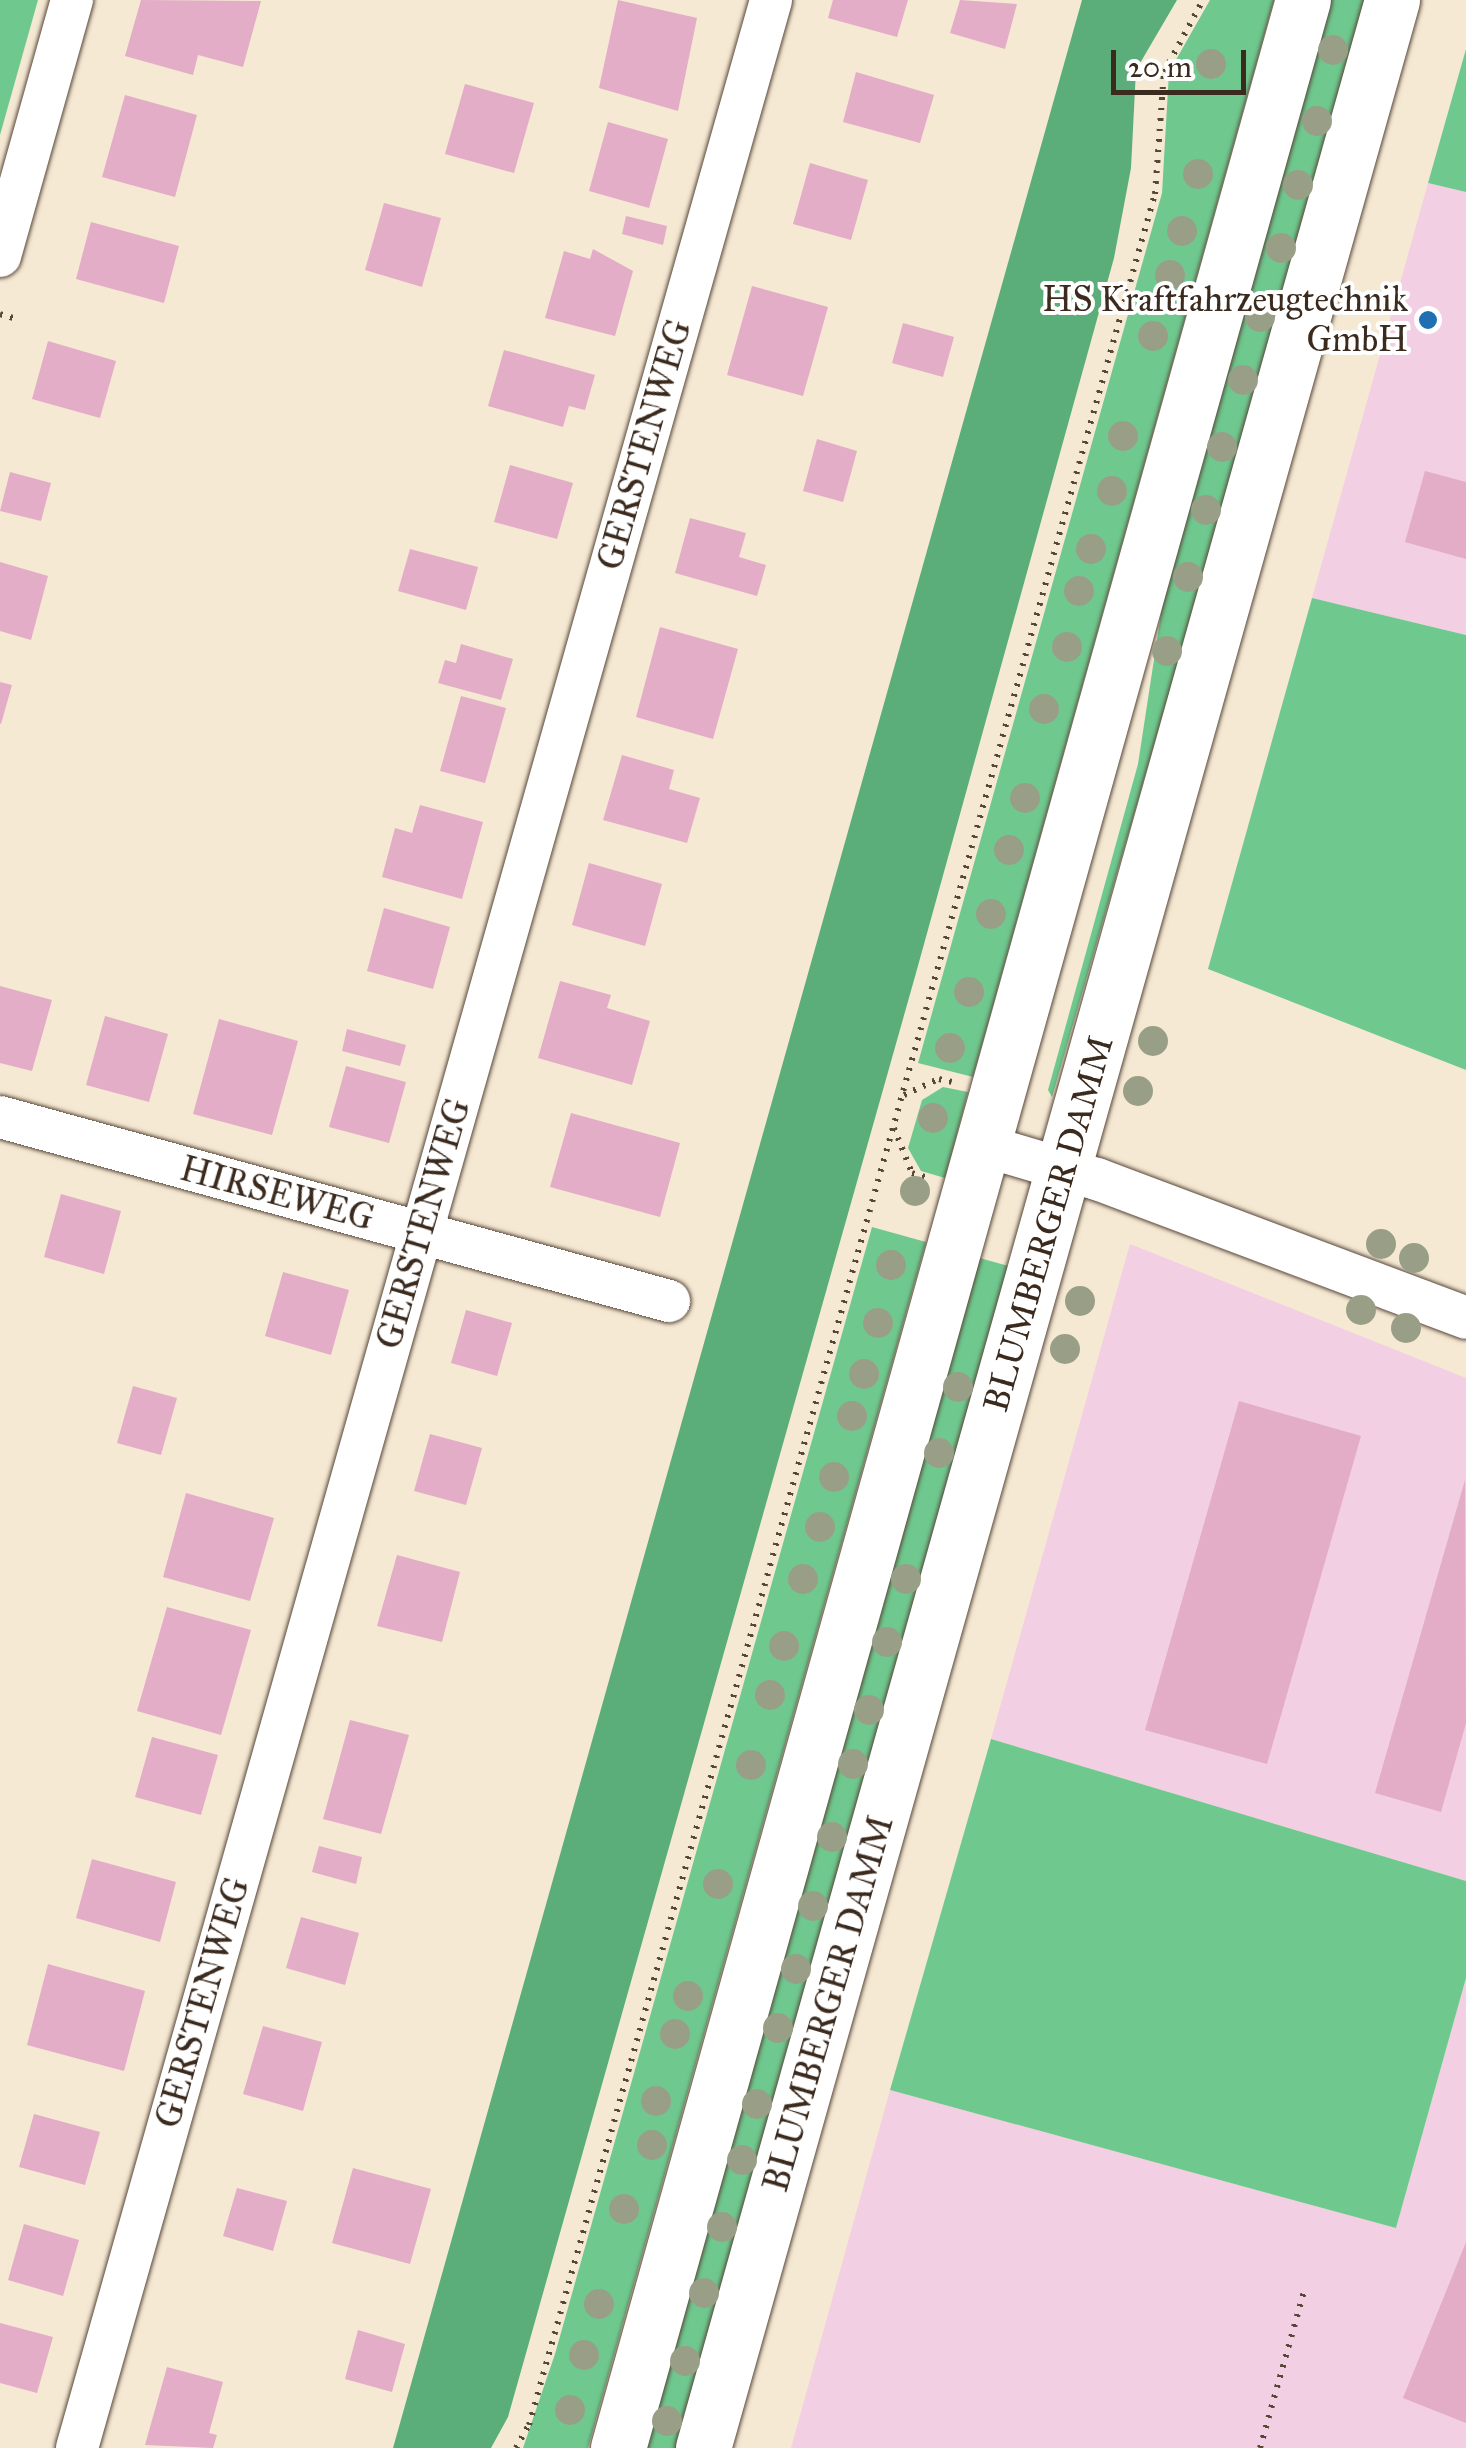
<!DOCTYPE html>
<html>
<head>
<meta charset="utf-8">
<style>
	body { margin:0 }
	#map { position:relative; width:1466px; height:2448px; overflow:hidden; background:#f6e9d4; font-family:"IM FELL Great Primer",serif }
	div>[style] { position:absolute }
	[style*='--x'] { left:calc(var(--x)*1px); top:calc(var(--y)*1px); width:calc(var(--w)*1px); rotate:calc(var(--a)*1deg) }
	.built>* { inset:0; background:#f2cfe2 }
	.green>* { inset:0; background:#6fc98f }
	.forest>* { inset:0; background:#5bad7a }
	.building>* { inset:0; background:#e3acc7 }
	.path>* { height:6px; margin-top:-3px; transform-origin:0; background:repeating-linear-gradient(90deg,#574739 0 2.5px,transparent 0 10.5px) }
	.roads { filter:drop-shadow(0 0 2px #574739) drop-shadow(0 0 2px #574739) }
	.street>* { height:42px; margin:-21px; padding:0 21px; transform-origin:21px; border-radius:21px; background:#fff }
	.secondary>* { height:55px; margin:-27.5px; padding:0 27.5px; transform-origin:27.5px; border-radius:27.5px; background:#fff }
	.trees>* { width:30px; height:30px; margin:-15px; border-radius:50%; background:#999f86 }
	.dots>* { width:28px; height:28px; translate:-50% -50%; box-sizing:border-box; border:5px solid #fff; border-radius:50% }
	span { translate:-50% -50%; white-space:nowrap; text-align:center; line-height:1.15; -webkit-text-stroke:8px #fff; paint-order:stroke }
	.poi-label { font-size:35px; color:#3b2a1e }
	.right { translate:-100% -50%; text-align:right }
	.street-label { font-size:35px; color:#3b2a1e }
	.scale { position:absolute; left:1111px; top:50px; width:135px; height:45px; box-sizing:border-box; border:5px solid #3b2a1e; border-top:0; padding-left:12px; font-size:30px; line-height:35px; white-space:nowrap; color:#3b2a1e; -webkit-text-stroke:8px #fff; paint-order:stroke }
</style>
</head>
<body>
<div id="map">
	<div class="built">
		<div style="clip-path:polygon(1428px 183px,1466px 192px,1466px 635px,1312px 598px)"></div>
		<div style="clip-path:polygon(1130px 1244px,1466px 1378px,1466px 1881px,991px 1739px)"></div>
		<div style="clip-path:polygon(1466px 1978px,1466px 2448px,791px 2448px,890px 2090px,1396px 2228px)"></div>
	</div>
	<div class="green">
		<div style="clip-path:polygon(0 0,38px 0,0 135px)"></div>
		<div style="clip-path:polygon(1210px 0,1274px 0,973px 1077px,918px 1063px,1162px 193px,1169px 72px)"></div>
		<div style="clip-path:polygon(1329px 0,1370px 0,1052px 1097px,1048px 1090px,1138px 764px,1164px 594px)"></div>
		<div style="clip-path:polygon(1466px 49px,1466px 192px,1428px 183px)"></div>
		<div style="clip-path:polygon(1312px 598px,1466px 635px,1466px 1070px,1208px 969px)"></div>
		<div style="clip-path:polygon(943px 1087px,968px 1092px,945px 1178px,921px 1171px,908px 1148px,922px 1100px)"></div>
		<div style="clip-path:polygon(872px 1227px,926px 1242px,588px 2448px,523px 2448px,555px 2354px)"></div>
		<div style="clip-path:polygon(976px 1257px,1012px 1267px,678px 2448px,643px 2448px)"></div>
		<div style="clip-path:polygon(991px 1739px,1466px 1881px,1466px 1978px,1396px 2228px,890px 2090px)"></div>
	</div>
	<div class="forest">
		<div style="clip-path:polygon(1082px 0,1177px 0,1136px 70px,1131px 168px,1114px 258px,916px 973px,508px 2417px,491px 2448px,393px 2448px)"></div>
	</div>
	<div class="building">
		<div style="clip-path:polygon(141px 0,261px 1px,243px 67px,198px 55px,193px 75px,125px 56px)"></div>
		<div style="clip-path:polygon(618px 0,697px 18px,678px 111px,599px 88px)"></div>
		<div style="clip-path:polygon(833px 0,908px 0,897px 37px,828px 18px)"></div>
		<div style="clip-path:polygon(960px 0,1017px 4px,1005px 49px,950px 33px)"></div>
		<div style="clip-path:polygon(856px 72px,934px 95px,920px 143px,843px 122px)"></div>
		<div style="clip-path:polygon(465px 84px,534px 103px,514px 173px,445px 154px)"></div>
		<div style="clip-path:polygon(125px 95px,197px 115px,175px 197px,102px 177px)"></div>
		<div style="clip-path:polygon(608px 122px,668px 139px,649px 208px,589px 191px)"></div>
		<div style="clip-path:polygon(810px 163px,868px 180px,851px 240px,793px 224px)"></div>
		<div style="clip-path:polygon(384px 203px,441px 218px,422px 287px,365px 270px)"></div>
		<div style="clip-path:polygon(626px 216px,667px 226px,663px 245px,622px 234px)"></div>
		<div style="clip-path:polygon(91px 222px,179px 246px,164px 303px,76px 279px)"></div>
		<div style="clip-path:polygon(593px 249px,633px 271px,615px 336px,545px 318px,564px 251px,590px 259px)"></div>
		<div style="clip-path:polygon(752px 286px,828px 307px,803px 396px,727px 375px)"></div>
		<div style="clip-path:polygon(903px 323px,954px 337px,943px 377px,892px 363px)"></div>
		<div style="clip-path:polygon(48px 341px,116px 361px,100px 418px,32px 399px)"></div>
		<div style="clip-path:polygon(504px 350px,595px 375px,585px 410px,569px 406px,563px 427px,488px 406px)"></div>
		<div style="clip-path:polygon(817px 439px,857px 451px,843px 502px,803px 491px)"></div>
		<div style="clip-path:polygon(510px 465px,573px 483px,557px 539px,494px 522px)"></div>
		<div style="clip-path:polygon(1425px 471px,1466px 482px,1466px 559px,1405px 542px)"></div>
		<div style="clip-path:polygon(10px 472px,51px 483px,41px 521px,0 511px)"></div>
		<div style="clip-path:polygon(690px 518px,746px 533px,739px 557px,766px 565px,757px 596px,675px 573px)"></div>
		<div style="clip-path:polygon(410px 549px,478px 567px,466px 610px,398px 591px)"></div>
		<div style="clip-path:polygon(0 562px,48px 576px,31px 640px,0 631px)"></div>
		<div style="clip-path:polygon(660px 627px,738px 649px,713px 739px,636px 717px)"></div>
		<div style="clip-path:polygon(461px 644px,513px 659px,501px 700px,438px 683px,445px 660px,456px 663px)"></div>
		<div style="clip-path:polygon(0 682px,12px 685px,1px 724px,0 723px)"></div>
		<div style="clip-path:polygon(461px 696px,506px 708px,485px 783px,440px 771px)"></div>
		<div style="clip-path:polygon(622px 755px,674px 770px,669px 789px,700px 798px,687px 843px,603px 820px)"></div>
		<div style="clip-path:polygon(420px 805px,483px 822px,462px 899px,382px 877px,395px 828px,412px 833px)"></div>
		<div style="clip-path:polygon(589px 863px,662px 884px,645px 946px,572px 925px)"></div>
		<div style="clip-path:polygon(384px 908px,450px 927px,433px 989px,367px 971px)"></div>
		<div style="clip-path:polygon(560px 981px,611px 995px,607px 1008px,650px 1021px,632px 1085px,538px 1058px)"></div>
		<div style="clip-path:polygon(0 986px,52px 1000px,32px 1071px,0 1063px)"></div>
		<div style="clip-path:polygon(105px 1016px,168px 1034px,149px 1102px,86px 1085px)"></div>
		<div style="clip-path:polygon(219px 1019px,298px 1041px,272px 1135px,193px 1114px)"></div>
		<div style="clip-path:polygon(347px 1029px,406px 1045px,400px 1066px,342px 1051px)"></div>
		<div style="clip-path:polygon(346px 1066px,406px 1082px,389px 1143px,329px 1127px)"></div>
		<div style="clip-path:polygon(571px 1113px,680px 1143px,660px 1217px,550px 1187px)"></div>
		<div style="clip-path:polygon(61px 1194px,121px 1211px,104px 1274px,44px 1257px)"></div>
		<div style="clip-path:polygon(283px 1272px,349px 1290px,331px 1355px,265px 1336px)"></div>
		<div style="clip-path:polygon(466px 1310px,512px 1323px,497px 1376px,451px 1363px)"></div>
		<div style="clip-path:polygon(133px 1386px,177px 1398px,161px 1455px,117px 1443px)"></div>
		<div style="clip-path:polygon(1239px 1401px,1361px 1436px,1267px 1764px,1145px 1730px)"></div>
		<div style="clip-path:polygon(430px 1434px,482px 1448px,466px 1505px,414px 1491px)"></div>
		<div style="clip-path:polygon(1465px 1480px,1466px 1723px,1441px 1812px,1375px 1793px)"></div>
		<div style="clip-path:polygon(186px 1493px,274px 1518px,250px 1601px,163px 1577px)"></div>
		<div style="clip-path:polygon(397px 1555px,460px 1572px,442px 1642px,377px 1626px)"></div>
		<div style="clip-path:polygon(167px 1607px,251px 1630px,221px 1735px,137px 1711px)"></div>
		<div style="clip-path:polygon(350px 1720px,409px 1735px,381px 1834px,323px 1819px)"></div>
		<div style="clip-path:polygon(152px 1737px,218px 1755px,201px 1815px,135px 1797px)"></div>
		<div style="clip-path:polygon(319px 1846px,362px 1857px,356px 1884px,312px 1872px)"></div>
		<div style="clip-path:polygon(92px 1859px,176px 1882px,160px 1942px,76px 1918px)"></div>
		<div style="clip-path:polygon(301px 1917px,359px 1933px,345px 1985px,286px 1968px)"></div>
		<div style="clip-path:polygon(48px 1964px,145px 1991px,124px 2071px,27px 2045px)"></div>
		<div style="clip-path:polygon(263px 2026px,322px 2042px,303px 2111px,243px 2094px)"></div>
		<div style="clip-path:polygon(34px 2114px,100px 2132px,85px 2185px,19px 2167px)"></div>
		<div style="clip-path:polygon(353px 2168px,431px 2189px,410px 2264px,332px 2243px)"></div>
		<div style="clip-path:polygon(237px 2188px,287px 2201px,273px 2251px,223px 2236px)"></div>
		<div style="clip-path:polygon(24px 2224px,79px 2240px,63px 2296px,8px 2280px)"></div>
		<div style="clip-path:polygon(1466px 2242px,1466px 2423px,1403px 2398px)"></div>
		<div style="clip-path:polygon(0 2323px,53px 2337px,37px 2393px,0 2383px)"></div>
		<div style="clip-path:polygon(358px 2330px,405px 2344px,392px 2392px,345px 2379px)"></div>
		<div style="clip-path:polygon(167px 2367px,223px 2382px,209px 2433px,217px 2435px,213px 2448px,145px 2445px)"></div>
	</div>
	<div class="path">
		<div style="--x:0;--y:314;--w:17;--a:17"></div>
		<div style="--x:904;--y:1095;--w:38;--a:-25"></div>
		<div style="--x:939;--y:1079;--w:13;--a:13"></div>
		<div style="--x:894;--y:1128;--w:48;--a:68.2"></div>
		<div style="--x:912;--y:1173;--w:14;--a:17"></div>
		<div style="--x:516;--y:2448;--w:26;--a:-61"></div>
		<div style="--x:529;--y:2425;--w:2317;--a:-74.33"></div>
		<div style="--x:1155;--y:194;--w:122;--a:-85.8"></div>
		<div style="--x:1164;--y:72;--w:82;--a:-61.6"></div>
		<div style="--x:1260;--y:2448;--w:163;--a:-74.3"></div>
	</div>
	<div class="roads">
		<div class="street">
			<div style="--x:0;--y:256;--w:266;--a:-74.3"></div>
			<div style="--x:0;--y:1117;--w:694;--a:15.38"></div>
			<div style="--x:982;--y:1145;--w:120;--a:16.5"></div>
			<div style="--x:1097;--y:1179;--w:394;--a:20.6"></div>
			<div style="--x:77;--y:2448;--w:2544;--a:-74.17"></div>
		</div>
		<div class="secondary">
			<div style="--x:618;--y:2448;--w:2542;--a:-74.37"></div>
			<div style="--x:703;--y:2448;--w:2543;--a:-74.28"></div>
		</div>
	</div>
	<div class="trees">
		<div style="left:1333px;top:50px"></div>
		<div style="left:1211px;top:64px"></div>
		<div style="left:1317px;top:121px"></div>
		<div style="left:1198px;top:174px"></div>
		<div style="left:1298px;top:185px"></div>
		<div style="left:1182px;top:231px"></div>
		<div style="left:1281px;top:248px"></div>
		<div style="left:1170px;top:275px"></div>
		<div style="left:1260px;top:317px"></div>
		<div style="left:1153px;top:336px"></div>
		<div style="left:1243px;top:380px"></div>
		<div style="left:1123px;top:436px"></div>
		<div style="left:1222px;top:447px"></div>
		<div style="left:1112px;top:491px"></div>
		<div style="left:1206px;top:510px"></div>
		<div style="left:1091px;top:549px"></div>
		<div style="left:1188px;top:577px"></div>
		<div style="left:1079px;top:591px"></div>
		<div style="left:1067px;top:647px"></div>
		<div style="left:1167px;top:651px"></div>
		<div style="left:1044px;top:709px"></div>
		<div style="left:1025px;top:798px"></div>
		<div style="left:1009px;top:850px"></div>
		<div style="left:991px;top:914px"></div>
		<div style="left:969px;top:992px"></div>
		<div style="left:1153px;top:1041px"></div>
		<div style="left:950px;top:1048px"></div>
		<div style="left:1138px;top:1091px"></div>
		<div style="left:933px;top:1118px"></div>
		<div style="left:915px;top:1191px"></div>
		<div style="left:1381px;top:1244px"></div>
		<div style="left:1414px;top:1258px"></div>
		<div style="left:891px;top:1265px"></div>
		<div style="left:1080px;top:1301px"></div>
		<div style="left:1361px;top:1310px"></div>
		<div style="left:878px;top:1323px"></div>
		<div style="left:1406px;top:1328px"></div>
		<div style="left:1065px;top:1349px"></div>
		<div style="left:864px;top:1374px"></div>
		<div style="left:958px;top:1387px"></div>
		<div style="left:852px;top:1416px"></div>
		<div style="left:939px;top:1453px"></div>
		<div style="left:834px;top:1477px"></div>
		<div style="left:820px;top:1527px"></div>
		<div style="left:803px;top:1579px"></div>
		<div style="left:906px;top:1579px"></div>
		<div style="left:887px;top:1642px"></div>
		<div style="left:784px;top:1646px"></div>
		<div style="left:770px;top:1695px"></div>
		<div style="left:869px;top:1710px"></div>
		<div style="left:853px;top:1764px"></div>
		<div style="left:751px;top:1765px"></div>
		<div style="left:832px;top:1837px"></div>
		<div style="left:718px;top:1884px"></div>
		<div style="left:813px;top:1906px"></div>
		<div style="left:796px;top:1969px"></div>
		<div style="left:688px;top:1996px"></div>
		<div style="left:778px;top:2028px"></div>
		<div style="left:675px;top:2034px"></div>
		<div style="left:656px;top:2101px"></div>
		<div style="left:757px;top:2104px"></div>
		<div style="left:652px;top:2145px"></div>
		<div style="left:742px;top:2160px"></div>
		<div style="left:624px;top:2209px"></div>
		<div style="left:722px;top:2227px"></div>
		<div style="left:704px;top:2293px"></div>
		<div style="left:599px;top:2304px"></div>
		<div style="left:584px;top:2355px"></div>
		<div style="left:685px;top:2361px"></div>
		<div style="left:570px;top:2410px"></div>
		<div style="left:667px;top:2421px"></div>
	</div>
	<div class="dots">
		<div style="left:1428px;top:320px;background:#1f6fb2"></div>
	</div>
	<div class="poi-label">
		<span class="right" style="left:1408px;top:320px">HS Kraftfahrzeugtechnik<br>GmbH</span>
	</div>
	<div class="street-label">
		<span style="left:645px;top:445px;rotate:-74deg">GERSTENWEG</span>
		<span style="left:277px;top:1194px;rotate:15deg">HIRSEWEG</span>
		<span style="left:424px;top:1224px;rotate:-74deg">GERSTENWEG</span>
		<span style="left:1049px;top:1224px;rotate:-74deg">BLUMBERGER DAMM</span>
		<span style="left:203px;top:2003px;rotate:-74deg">GERSTENWEG</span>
		<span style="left:829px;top:2004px;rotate:-74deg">BLUMBERGER DAMM</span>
	</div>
	<div class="scale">20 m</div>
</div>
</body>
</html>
